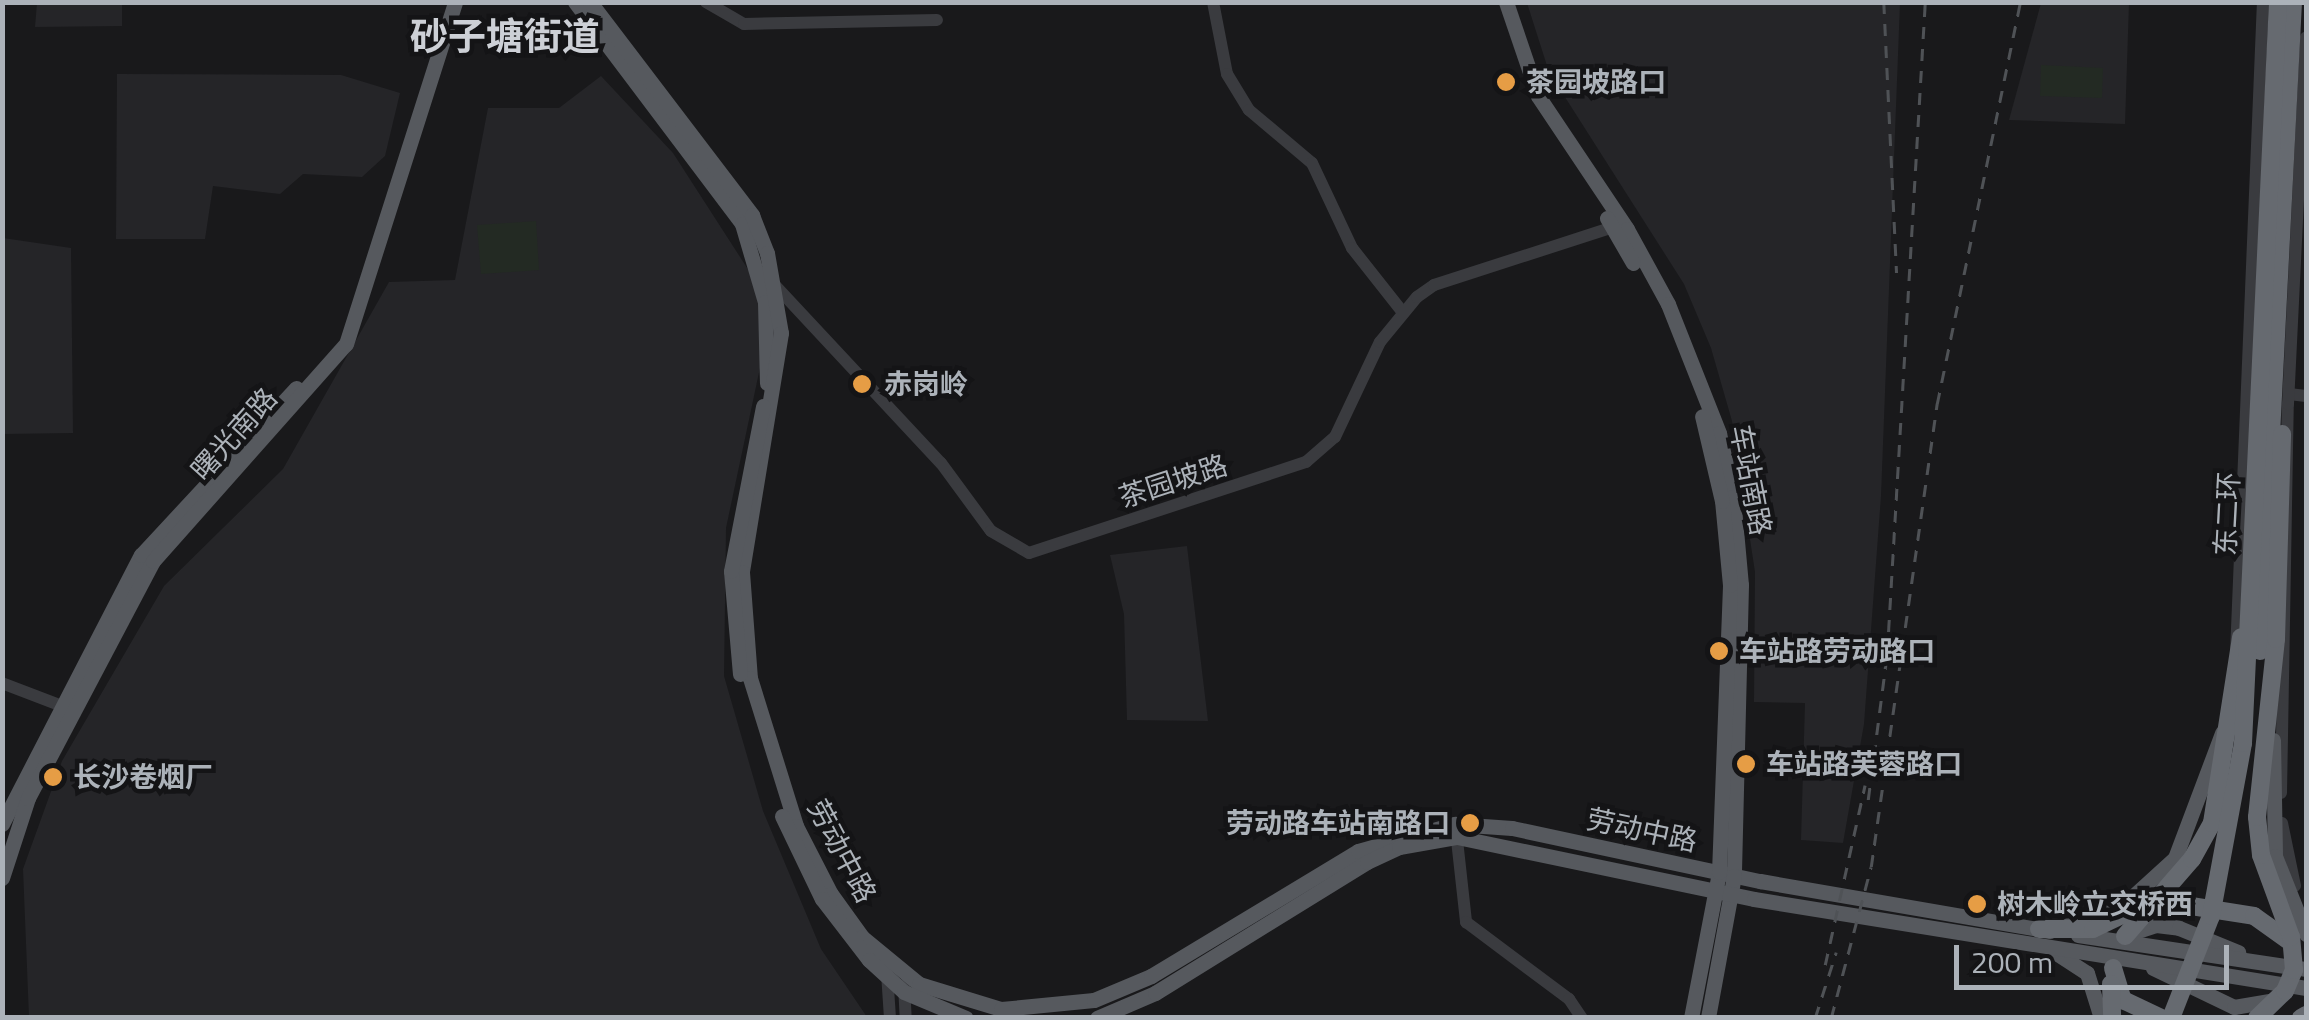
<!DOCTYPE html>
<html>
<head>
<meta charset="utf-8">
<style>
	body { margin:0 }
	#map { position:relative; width:2309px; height:1020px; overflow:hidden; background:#19191b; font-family:"Titillium Web","Noto Sans SC",sans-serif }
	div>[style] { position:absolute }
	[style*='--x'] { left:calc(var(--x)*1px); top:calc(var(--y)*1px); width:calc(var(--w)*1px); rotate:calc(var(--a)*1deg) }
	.built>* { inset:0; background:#252528 }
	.green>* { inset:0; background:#232a23 }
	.minor>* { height:12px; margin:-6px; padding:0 6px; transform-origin:6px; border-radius:6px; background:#3a3b3f }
	.major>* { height:15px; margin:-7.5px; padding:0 7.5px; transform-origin:7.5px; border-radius:7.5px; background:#56595e }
	.highway>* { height:18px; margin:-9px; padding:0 9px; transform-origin:9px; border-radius:9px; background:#666a70 }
	.rail>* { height:2.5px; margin-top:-1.25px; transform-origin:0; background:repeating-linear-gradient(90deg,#4f5256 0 12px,transparent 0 22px) }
	.dots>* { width:28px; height:28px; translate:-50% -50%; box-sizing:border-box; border:5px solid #141416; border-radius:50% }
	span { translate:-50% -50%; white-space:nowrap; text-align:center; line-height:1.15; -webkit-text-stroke:9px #141416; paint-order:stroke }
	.poi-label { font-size:28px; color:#acb2b9; font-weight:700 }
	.left { translate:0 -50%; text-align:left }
	.right { translate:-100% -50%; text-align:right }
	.street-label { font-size:28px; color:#acb2b9 }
	.district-label { font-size:38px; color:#cdd0d6; font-weight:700 }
	.frame { position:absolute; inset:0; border:5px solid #acb2b9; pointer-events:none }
	.scale { position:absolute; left:1954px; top:945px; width:275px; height:45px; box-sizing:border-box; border:5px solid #acb2b9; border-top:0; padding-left:12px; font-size:30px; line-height:35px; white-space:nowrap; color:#acb2b9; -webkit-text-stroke:8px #141416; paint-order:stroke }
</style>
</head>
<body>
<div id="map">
	<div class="built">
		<div style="clip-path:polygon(37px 3px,122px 3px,122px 26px,35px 27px)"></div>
		<div style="clip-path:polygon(1527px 3px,1900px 3px,1881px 496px,1864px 724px,1843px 843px,1801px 840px,1805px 703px,1754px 702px,1755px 572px,1732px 421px,1711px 348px,1684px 284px,1549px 72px)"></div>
		<div style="clip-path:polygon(2041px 3px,2129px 3px,2125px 124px,2009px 120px)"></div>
		<div style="clip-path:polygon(117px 74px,341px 75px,400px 93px,385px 156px,362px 177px,303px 174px,280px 194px,213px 186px,205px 239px,116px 239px)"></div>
		<div style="clip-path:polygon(601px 76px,673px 153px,751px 274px,761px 314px,761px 363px,726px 528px,724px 676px,763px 811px,821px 949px,867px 1017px,29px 1017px,23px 869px,62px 761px,164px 586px,283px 469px,389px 282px,455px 280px,488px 108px,559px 108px)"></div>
		<div style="clip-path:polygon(3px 238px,71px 248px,73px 433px,3px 434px)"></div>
		<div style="clip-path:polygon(1187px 546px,1208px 721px,1127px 720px,1124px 614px,1110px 555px)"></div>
	</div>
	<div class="green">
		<div style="clip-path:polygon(2041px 65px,2103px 68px,2102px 98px,2040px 96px)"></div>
		<div style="clip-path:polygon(536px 221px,539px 270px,481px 274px,477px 225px)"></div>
	</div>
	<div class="minor">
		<div style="--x:706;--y:2;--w:44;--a:30.1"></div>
		<div style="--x:744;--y:24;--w:193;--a:-1.2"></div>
		<div style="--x:1213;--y:2;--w:73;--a:79"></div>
		<div style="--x:1227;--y:74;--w:42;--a:58.6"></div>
		<div style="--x:1249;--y:110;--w:82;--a:40.1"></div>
		<div style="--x:1312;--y:163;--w:94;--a:64.8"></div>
		<div style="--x:1352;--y:248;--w:79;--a:51.7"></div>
		<div style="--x:771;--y:281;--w:249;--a:47"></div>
		<div style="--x:941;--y:463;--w:84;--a:53.7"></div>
		<div style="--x:991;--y:531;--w:44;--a:30.1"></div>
		<div style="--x:1029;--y:553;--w:292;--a:-18.2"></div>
		<div style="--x:1306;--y:462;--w:38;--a:-41"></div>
		<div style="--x:1335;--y:437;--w:105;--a:-64.7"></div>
		<div style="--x:1380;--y:342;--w:58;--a:-50.6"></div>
		<div style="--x:1417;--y:297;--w:21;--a:-35"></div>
		<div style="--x:1434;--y:285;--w:195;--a:-17.9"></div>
		<div style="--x:2289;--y:394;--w:17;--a:7"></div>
		<div style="--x:2236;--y:653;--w:652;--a:-87.63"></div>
		<div style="--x:2;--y:683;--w:73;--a:20.9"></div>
		<div style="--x:2281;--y:793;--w:389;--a:-89"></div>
		<div style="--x:2288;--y:404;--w:367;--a:-87.2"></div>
		<div style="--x:2282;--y:823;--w:64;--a:78.3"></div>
		<div style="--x:1456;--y:831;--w:92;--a:83.7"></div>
		<div style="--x:1466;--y:922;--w:129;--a:36.8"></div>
		<div style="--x:1569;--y:999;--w:23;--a:56"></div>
		<div style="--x:887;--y:973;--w:45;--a:86.2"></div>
		<div style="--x:904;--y:985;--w:33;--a:87"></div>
	</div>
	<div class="major">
		<div style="--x:575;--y:2;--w:278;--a:53"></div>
		<div style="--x:742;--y:224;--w:81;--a:73.6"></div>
		<div style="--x:765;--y:302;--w:81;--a:88.6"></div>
		<div style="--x:590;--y:2;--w:268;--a:52.7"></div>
		<div style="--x:752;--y:215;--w:41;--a:68.5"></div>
		<div style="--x:767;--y:253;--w:81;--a:80.1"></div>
		<div style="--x:781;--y:333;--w:242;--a:99.3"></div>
		<div style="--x:742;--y:572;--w:106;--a:85.7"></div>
		<div style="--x:750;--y:678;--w:155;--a:72.7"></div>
		<div style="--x:796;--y:826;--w:76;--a:62.8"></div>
		<div style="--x:831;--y:894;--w:53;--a:54.2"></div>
		<div style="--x:862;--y:937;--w:74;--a:39.5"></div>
		<div style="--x:919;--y:984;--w:86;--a:17"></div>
		<div style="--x:1001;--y:1009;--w:93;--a:-5.5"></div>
		<div style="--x:1094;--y:1000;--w:62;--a:-22.8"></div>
		<div style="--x:1151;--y:976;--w:242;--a:-31.1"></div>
		<div style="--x:1358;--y:851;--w:101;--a:-15.6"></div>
		<div style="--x:1455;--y:824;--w:57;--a:4"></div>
		<div style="--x:1512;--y:828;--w:254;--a:12.1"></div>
		<div style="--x:1760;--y:881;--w:294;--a:9.8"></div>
		<div style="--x:1506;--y:2;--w:99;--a:71.2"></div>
		<div style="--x:1538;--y:96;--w:160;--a:56.2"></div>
		<div style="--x:1627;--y:229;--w:85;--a:61.3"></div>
		<div style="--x:1668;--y:304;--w:139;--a:68.4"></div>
		<div style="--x:1719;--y:433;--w:66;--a:77.7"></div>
		<div style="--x:1733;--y:497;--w:88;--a:84.8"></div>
		<div style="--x:1741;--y:585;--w:291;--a:91.4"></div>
		<div style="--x:1734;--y:876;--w:144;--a:100.4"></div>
		<div style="--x:1607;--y:218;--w:52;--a:60"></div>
		<div style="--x:740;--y:674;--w:103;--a:-95"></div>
		<div style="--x:731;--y:571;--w:168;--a:-79"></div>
		<div style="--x:2273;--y:740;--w:116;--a:89"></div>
		<div style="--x:2275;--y:856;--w:84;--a:68.3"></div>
		<div style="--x:782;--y:816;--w:92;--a:64.3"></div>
		<div style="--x:822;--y:899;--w:77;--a:52.4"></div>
		<div style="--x:869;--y:960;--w:47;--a:42.4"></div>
		<div style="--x:904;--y:992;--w:67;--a:22.8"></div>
		<div style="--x:2;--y:824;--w:303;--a:-62.7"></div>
		<div style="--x:141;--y:555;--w:228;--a:-47.1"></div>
		<div style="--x:2;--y:878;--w:84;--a:-72"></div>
		<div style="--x:28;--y:798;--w:268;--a:-62.2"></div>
		<div style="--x:153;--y:561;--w:290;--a:-48.4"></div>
		<div style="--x:346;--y:344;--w:359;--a:-72.3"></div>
		<div style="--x:2068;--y:925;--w:69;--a:-23.2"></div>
		<div style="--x:2131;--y:898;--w:59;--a:-42.3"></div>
		<div style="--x:2175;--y:858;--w:134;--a:-69.4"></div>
		<div style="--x:2128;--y:934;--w:29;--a:-18"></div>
		<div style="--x:2156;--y:925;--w:23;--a:7"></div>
		<div style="--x:2179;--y:928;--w:64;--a:22.1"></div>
		<div style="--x:2078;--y:935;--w:231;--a:8.5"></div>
		<div style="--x:2056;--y:953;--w:37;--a:33"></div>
		<div style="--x:2087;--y:973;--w:47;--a:72.7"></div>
		<div style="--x:2153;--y:968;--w:90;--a:25.7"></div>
		<div style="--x:2234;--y:1007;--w:42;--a:-9.7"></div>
		<div style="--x:1097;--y:1018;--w:63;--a:-23.3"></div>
		<div style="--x:1155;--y:993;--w:249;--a:-31.7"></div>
		<div style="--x:1367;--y:862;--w:35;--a:-25"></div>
		<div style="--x:1399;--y:847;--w:59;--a:-9.8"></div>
		<div style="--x:1457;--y:837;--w:303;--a:11.8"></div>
		<div style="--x:1754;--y:899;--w:559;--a:9.16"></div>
		<div style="--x:1691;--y:1018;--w:149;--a:-79.1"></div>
		<div style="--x:1719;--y:872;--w:287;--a:-87.8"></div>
		<div style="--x:1730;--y:585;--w:84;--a:-95.4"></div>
		<div style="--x:1722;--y:501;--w:87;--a:-103.2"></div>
	</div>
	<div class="highway">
		<div style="--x:2260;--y:651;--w:650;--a:-87.09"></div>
		<div style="--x:2039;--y:929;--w:54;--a:0"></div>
		<div style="--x:2093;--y:929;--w:51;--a:-25.6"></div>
		<div style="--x:2139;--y:907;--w:33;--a:-7"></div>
		<div style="--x:2172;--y:903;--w:83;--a:9"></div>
		<div style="--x:2254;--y:916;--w:43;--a:35.5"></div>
		<div style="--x:2125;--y:936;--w:102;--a:-49"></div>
		<div style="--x:2192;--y:859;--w:41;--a:-60.9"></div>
		<div style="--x:2212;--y:823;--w:188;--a:-81.1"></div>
		<div style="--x:2113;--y:968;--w:34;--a:73"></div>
		<div style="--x:2123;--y:1000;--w:42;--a:25.3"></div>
		<div style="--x:2111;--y:984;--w:34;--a:88"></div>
		<div style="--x:2171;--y:1018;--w:110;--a:-68.6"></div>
		<div style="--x:2211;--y:916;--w:176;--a:-79.5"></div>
		<div style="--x:2243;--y:743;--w:742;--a:-87.3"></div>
		<div style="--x:2257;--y:1018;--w:39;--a:-44"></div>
		<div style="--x:2285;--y:991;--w:23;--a:-67"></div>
		<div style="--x:2294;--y:970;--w:33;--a:-95"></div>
		<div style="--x:2291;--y:937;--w:87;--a:-110.1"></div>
		<div style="--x:2261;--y:855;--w:38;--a:-96"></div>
		<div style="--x:2257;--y:817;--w:179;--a:-83.9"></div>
		<div style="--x:2276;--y:639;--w:205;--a:-88.3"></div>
		<div style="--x:2301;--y:1018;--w:6;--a:-31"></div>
	</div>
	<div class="rail">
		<div style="--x:1884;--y:2;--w:271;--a:87.3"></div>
		<div style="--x:1868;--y:800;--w:147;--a:-82.6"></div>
		<div style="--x:1887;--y:654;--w:653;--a:-86.66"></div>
		<div style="--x:1825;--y:965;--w:184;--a:-77.5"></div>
		<div style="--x:1815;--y:1018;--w:69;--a:-72.3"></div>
		<div style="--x:1831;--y:1018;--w:156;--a:-75.2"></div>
		<div style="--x:1871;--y:867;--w:468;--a:-81.9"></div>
		<div style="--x:1937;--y:404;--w:410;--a:-78.3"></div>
	</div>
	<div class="dots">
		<div style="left:1506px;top:82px;background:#e69d45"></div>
		<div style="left:862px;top:384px;background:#e69d45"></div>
		<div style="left:1719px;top:651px;background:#e69d45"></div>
		<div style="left:1746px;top:764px;background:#e69d45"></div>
		<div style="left:53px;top:777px;background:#e69d45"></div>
		<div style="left:1470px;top:823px;background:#e69d45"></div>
		<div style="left:1977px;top:904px;background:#e69d45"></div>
	</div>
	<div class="poi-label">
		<span class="left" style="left:1526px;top:82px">茶园坡路口</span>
		<span class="left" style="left:884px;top:384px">赤岗岭</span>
		<span class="left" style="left:1739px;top:651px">车站路劳动路口</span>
		<span class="left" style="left:1766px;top:764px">车站路芙蓉路口</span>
		<span class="left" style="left:73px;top:777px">长沙卷烟厂</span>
		<span class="right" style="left:1450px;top:823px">劳动路车站南路口</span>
		<span class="left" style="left:1997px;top:904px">树木岭立交桥西</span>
	</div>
	<div class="street-label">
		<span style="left:234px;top:434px;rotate:-48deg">曙光南路</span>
		<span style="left:1751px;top:480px;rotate:79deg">车站南路</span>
		<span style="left:1173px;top:481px;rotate:-18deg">茶园坡路</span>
		<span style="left:2227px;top:514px;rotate:-87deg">东二环</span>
		<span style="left:1642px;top:830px;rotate:12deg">劳动中路</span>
		<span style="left:842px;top:851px;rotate:62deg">劳动中路</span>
	</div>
	<div class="district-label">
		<span style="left:505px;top:37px">砂子塘街道</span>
	</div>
	<div class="frame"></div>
	<div class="scale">200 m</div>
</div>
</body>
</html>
